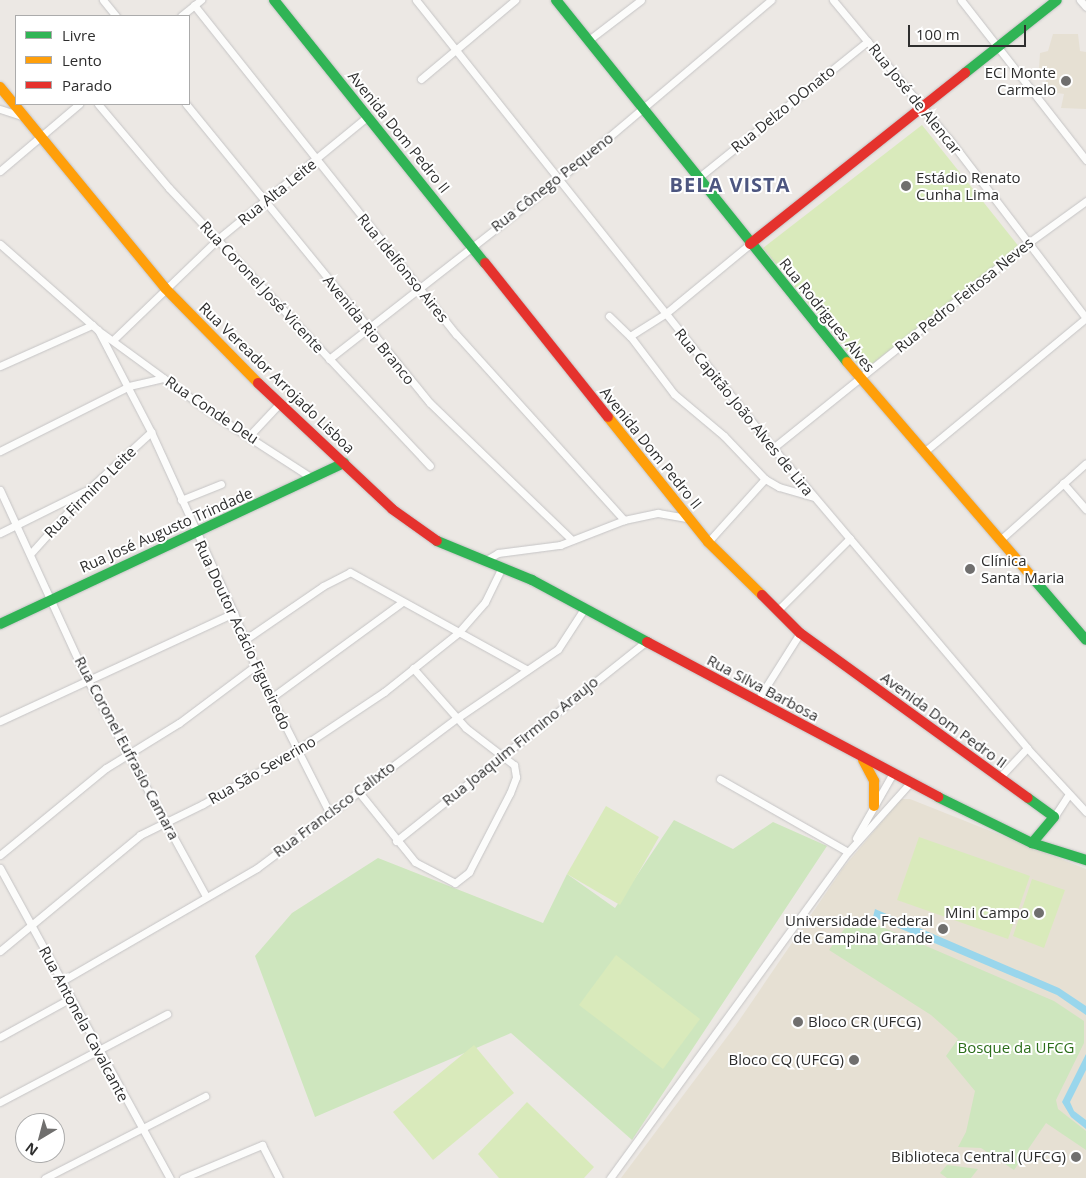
<!DOCTYPE html>
<html>
<head>
<meta charset="utf-8">
<style>
	body { margin:0 }
	#map { position:relative; width:1086px; height:1178px; overflow:hidden; background:#ece8e4; font-family:"Open Sans",sans-serif }
	div>[style] { position:absolute }
	[style*='--x'] { left:calc(var(--x)*1px); top:calc(var(--y)*1px); width:calc(var(--w)*1px); rotate:calc(var(--a)*1deg) }
	.education>* { inset:0; background:#e6e0d3 }
	.green>* { inset:0; background:#cee6be }
	.pitch>* { inset:0; background:#d9eabb }
	.water>* { inset:0; background:#99d6ec }
	.roads { filter:drop-shadow(0 0 1px #c5c4c5) drop-shadow(0 0 1px #c5c4c5) }
	.street>* { height:7px; margin:-3.5px; padding:0 3.5px; transform-origin:3.5px; border-radius:3.5px; background:#fcfcfb }
	.fast>* { height:10px; margin:-5px; padding:0 5px; transform-origin:5px; border-radius:5px; background:#30b455 }
	.slow>* { height:10px; margin:-5px; padding:0 5px; transform-origin:5px; border-radius:5px; background:#ff9f0a }
	.jam>* { height:10px; margin:-5px; padding:0 5px; transform-origin:5px; border-radius:5px; background:#e5322d }
	.dots>* { width:14px; height:14px; translate:-50% -50%; box-sizing:border-box; border:2px solid #fff; border-radius:50% }
	span { translate:-50% -50%; white-space:nowrap; text-align:center; line-height:1.15; -webkit-text-stroke:4px #fff; paint-order:stroke }
	.poi-label { font-size:15px; color:#2e2e2e }
	.right { translate:-100% -50%; text-align:right }
	.left { translate:0 -50%; text-align:left }
	.street-label { font-size:15px; color:#2e2e2e }
	.park-label { font-size:15px; color:#2c6e1b }
	.district-label { font-size:20px; color:#4d5680; font-weight:700; letter-spacing:1px }
	.legend { position:absolute; left:15px; top:15px; width:175px; height:90px; box-sizing:border-box; background:#fff; border:1px solid #ababab; margin:0; padding:6px 9px; list-style:none; font-size:15px; color:#2e2e2e }
	.legend li { display:flex; align-items:center; gap:10px; height:25px }
	.legend b { width:25px; border:1px solid #ababab }
	.north { position:absolute; left:15px; top:1113px; width:50px; height:50px; box-sizing:border-box; background:#fff; border:1px solid #ababab; border-radius:50%; rotate:217deg; font-size:14px; font-weight:700; line-height:20px; text-align:center; color:#2e2e2e }
	.north::after { content:''; display:block; margin:auto; width:18px; height:22px; background:#706f6e; clip-path:polygon(50% 0,100% 100%,50% 72%,0 100%) }
	.scale { position:absolute; left:908px; top:25px; width:118px; height:22px; box-sizing:border-box; border:2px solid #2e2e2e; border-top:0; padding-left:6px; font-size:15px; line-height:18px; white-space:nowrap; color:#2e2e2e; -webkit-text-stroke:4px #fff; paint-order:stroke }
</style>
</head>
<body>
<div id="map">
	<div class="education">
		<div style="clip-path:polygon(1053px 34px,1078px 34px,1080px 51px,1086px 52px,1086px 109px,1061px 108px,1064px 94px,1045px 91px,1047px 71px,1039px 68px,1040px 53px,1048px 51px)"></div>
		<div style="clip-path:polygon(901px 799px,910px 799px,1086px 869px,1086px 1178px,621px 1178px,736px 1025px,843px 868px)"></div>
	</div>
	<div class="green">
		<div style="clip-path:polygon(674px 820px,733px 849px,773px 822px,827px 846px,632px 1140px,511px 1033px,315px 1117px,255px 956px,292px 913px,378px 858px,543px 923px,567px 874px,615px 908px)"></div>
		<div style="clip-path:polygon(853px 917px,868px 921px,1054px 1001px,1084px 1021px,1084px 1043px,1056px 1100px,1058px 1109px,1086px 1131px,1086px 1150px,1046px 1123px,1014px 1170px,981px 1148px,958px 1147px,966px 1132px,975px 1091px,946px 1056px,958px 1039px,931px 1015px,829px 950px)"></div>
		<div style="clip-path:polygon(947px 1165px,978px 1169px,971px 1178px,947px 1178px,940px 1173px)"></div>
	</div>
	<div class="pitch">
		<div style="clip-path:polygon(922px 125px,1020px 248px,863px 371px,763px 248px)"></div>
		<div style="clip-path:polygon(606px 806px,659px 837px,620px 905px,567px 874px)"></div>
		<div style="clip-path:polygon(919px 837px,1030px 876px,1008px 939px,897px 900px)"></div>
		<div style="clip-path:polygon(1032px 879px,1065px 890px,1044px 948px,1013px 936px)"></div>
		<div style="clip-path:polygon(616px 955px,700px 1019px,663px 1069px,579px 1005px)"></div>
		<div style="clip-path:polygon(474px 1045px,514px 1093px,433px 1160px,393px 1112px)"></div>
		<div style="clip-path:polygon(527px 1102px,594px 1167px,584px 1178px,499px 1178px,478px 1154px)"></div>
	</div>
	<div class="water">
		<div style="clip-path:polygon(875px 909px,1059px 988px,1086px 1006px,1086px 1015px,1057px 995px,873px 917px)"></div>
		<div style="clip-path:polygon(1086px 1054px,1086px 1070px,1070px 1102px,1074px 1111px,1086px 1120px,1086px 1129px,1071px 1117px,1062px 1102px)"></div>
	</div>
	<div class="roads">
		<div class="street">
			<div style="--x:103;--y:0;--w:21;--a:51"></div>
			<div style="--x:416;--y:0;--w:573;--a:51.45"></div>
			<div style="--x:773;--y:448;--w:393;--a:49.7"></div>
			<div style="--x:1027;--y:748;--w:87;--a:47.3"></div>
			<div style="--x:833;--y:0;--w:181;--a:50.2"></div>
			<div style="--x:949;--y:139;--w:225;--a:52.6"></div>
			<div style="--x:961;--y:0;--w:203;--a:52"></div>
			<div style="--x:1080;--y:0;--w:9;--a:49"></div>
			<div style="--x:194;--y:5;--w:421;--a:51.5"></div>
			<div style="--x:456;--y:334;--w:251;--a:47.9"></div>
			<div style="--x:181;--y:16;--w:26;--a:-39"></div>
			<div style="--x:590;--y:39;--w:64;--a:-37.4"></div>
			<div style="--x:421;--y:79;--w:123;--a:-40"></div>
			<div style="--x:98;--y:104;--w:110;--a:49.8"></div>
			<div style="--x:169;--y:188;--w:381;--a:46.8"></div>
			<div style="--x:186;--y:104;--w:386;--a:50.8"></div>
			<div style="--x:430;--y:403;--w:197;--a:44"></div>
			<div style="--x:0;--y:109;--w:25;--a:18"></div>
			<div style="--x:0;--y:171;--w:104;--a:-40.3"></div>
			<div style="--x:698;--y:178;--w:218;--a:-38.9"></div>
			<div style="--x:0;--y:244;--w:130;--a:41.3"></div>
			<div style="--x:98;--y:330;--w:115;--a:62.5"></div>
			<div style="--x:151;--y:432;--w:199;--a:65.4"></div>
			<div style="--x:234;--y:613;--w:57;--a:68.4"></div>
			<div style="--x:255;--y:666;--w:164;--a:63.1"></div>
			<div style="--x:609;--y:316;--w:29;--a:44"></div>
			<div style="--x:630;--y:336;--w:73;--a:52.8"></div>
			<div style="--x:674;--y:394;--w:65;--a:40"></div>
			<div style="--x:724;--y:436;--w:59;--a:46.4"></div>
			<div style="--x:765;--y:479;--w:16;--a:30"></div>
			<div style="--x:779;--y:487;--w:36;--a:16"></div>
			<div style="--x:99;--y:331;--w:137;--a:36.1"></div>
			<div style="--x:210;--y:412;--w:121;--a:32.9"></div>
			<div style="--x:630;--y:336;--w:41;--a:-32.2"></div>
			<div style="--x:665;--y:314;--w:110;--a:-39.5"></div>
			<div style="--x:113;--y:340;--w:147;--a:-43.9"></div>
			<div style="--x:219;--y:238;--w:193;--a:-39.3"></div>
			<div style="--x:329;--y:359;--w:291;--a:-38"></div>
			<div style="--x:558;--y:180;--w:279;--a:-40.2"></div>
			<div style="--x:0;--y:366;--w:101;--a:-24"></div>
			<div style="--x:250;--y:435;--w:42;--a:-46.9"></div>
			<div style="--x:773;--y:448;--w:327;--a:-38.8"></div>
			<div style="--x:1028;--y:243;--w:72;--a:-35.9"></div>
			<div style="--x:0;--y:451;--w:144;--a:-26.7"></div>
			<div style="--x:129;--y:386;--w:35;--a:-13"></div>
			<div style="--x:924;--y:452;--w:210;--a:-39.6"></div>
			<div style="--x:1063;--y:483;--w:35;--a:49"></div>
			<div style="--x:0;--y:490;--w:208;--a:65.3"></div>
			<div style="--x:87;--y:679;--w:247;--a:61.3"></div>
			<div style="--x:181;--y:500;--w:43;--a:-21.8"></div>
			<div style="--x:0;--y:533;--w:95;--a:-26.3"></div>
			<div style="--x:1000;--y:540;--w:115;--a:-41.8"></div>
			<div style="--x:708;--y:542;--w:85;--a:-47.9"></div>
			<div style="--x:31;--y:553;--w:85;--a:-47.9"></div>
			<div style="--x:88;--y:490;--w:86;--a:-42.6"></div>
			<div style="--x:486;--y:560;--w:14;--a:-30"></div>
			<div style="--x:498;--y:553;--w:63;--a:-7.4"></div>
			<div style="--x:560;--y:545;--w:69;--a:-21.3"></div>
			<div style="--x:624;--y:520;--w:35;--a:-12"></div>
			<div style="--x:658;--y:513;--w:29;--a:10"></div>
			<div style="--x:777;--y:611;--w:103;--a:-45"></div>
			<div style="--x:243;--y:641;--w:97;--a:-34.5"></div>
			<div style="--x:323;--y:586;--w:30;--a:-27"></div>
			<div style="--x:350;--y:572;--w:201;--a:28.9"></div>
			<div style="--x:271;--y:698;--w:162;--a:-36.2"></div>
			<div style="--x:757;--y:701;--w:80;--a:-57.7"></div>
			<div style="--x:0;--y:721;--w:258;--a:-24.8"></div>
			<div style="--x:999;--y:778;--w:41;--a:-47"></div>
			<div style="--x:720;--y:779;--w:147;--a:29.7"></div>
			<div style="--x:358;--y:791;--w:91;--a:51.2"></div>
			<div style="--x:415;--y:862;--w:45;--a:27.7"></div>
			<div style="--x:455;--y:883;--w:18;--a:-38"></div>
			<div style="--x:469;--y:872;--w:89;--a:-62.6"></div>
			<div style="--x:510;--y:793;--w:17;--a:-69"></div>
			<div style="--x:516;--y:777;--w:12;--a:-99"></div>
			<div style="--x:514;--y:765;--w:61;--a:-142.4"></div>
			<div style="--x:466;--y:728;--w:80;--a:-131.5"></div>
			<div style="--x:1054;--y:817;--w:27;--a:-57"></div>
			<div style="--x:856;--y:838;--w:73;--a:-60.3"></div>
			<div style="--x:396;--y:841;--w:319;--a:-38.6"></div>
			<div style="--x:0;--y:855;--w:137;--a:-39.4"></div>
			<div style="--x:106;--y:768;--w:86;--a:-31.7"></div>
			<div style="--x:179;--y:723;--w:95;--a:-36.9"></div>
			<div style="--x:0;--y:868;--w:354;--a:61.3"></div>
			<div style="--x:0;--y:951;--w:182;--a:-39.6"></div>
			<div style="--x:140;--y:835;--w:70;--a:-26.2"></div>
			<div style="--x:203;--y:804;--w:108;--a:-29.9"></div>
			<div style="--x:297;--y:750;--w:105;--a:-33.7"></div>
			<div style="--x:384;--y:692;--w:95;--a:-38.6"></div>
			<div style="--x:458;--y:633;--w:41;--a:-48.9"></div>
			<div style="--x:485;--y:602;--w:39;--a:-64"></div>
			<div style="--x:62;--y:981;--w:225;--a:-30.1"></div>
			<div style="--x:257;--y:868;--w:250;--a:-36.9"></div>
			<div style="--x:457;--y:718;--w:122;--a:-34.3"></div>
			<div style="--x:558;--y:649;--w:48;--a:-57"></div>
			<div style="--x:0;--y:1037;--w:81;--a:-28.8"></div>
			<div style="--x:0;--y:1102;--w:189;--a:-27.8"></div>
			<div style="--x:45;--y:1178;--w:180;--a:-27.1"></div>
			<div style="--x:183;--y:1178;--w:86;--a:-22.7"></div>
			<div style="--x:262;--y:1145;--w:37;--a:63"></div>
			<div style="--x:610;--y:1178;--w:404;--a:-53.9"></div>
			<div style="--x:848;--y:852;--w:91;--a:-48.1"></div>
		</div>
		<div class="fast">
			<div style="--x:274;--y:0;--w:337;--a:51.3"></div>
			<div style="--x:556;--y:0;--w:464;--a:51.2"></div>
			<div style="--x:965;--y:73;--w:117;--a:-38.4"></div>
			<div style="--x:437;--y:541;--w:103;--a:22.3"></div>
			<div style="--x:532;--y:580;--w:131;--a:28.3"></div>
			<div style="--x:1031;--y:576;--w:84;--a:49.3"></div>
			<div style="--x:0;--y:624;--w:380;--a:-25.1"></div>
			<div style="--x:938;--y:797;--w:105;--a:26.1"></div>
			<div style="--x:1028;--y:798;--w:32;--a:36"></div>
			<div style="--x:1054;--y:817;--w:34;--a:130"></div>
			<div style="--x:1032;--y:843;--w:57;--a:17.5"></div>
		</div>
		<div class="slow">
			<div style="--x:0;--y:87;--w:260;--a:50.6"></div>
			<div style="--x:165;--y:288;--w:133;--a:45.6"></div>
			<div style="--x:847;--y:362;--w:282;--a:49.3"></div>
			<div style="--x:608;--y:417;--w:160;--a:51.3"></div>
			<div style="--x:708;--y:542;--w:76;--a:44.5"></div>
			<div style="--x:863;--y:760;--w:24;--a:62"></div>
			<div style="--x:874;--y:781;--w:25;--a:90"></div>
		</div>
		<div class="jam">
			<div style="--x:750;--y:244;--w:275;--a:-38.5"></div>
			<div style="--x:485;--y:263;--w:197;--a:51.4"></div>
			<div style="--x:258;--y:383;--w:184;--a:43.2"></div>
			<div style="--x:392;--y:509;--w:55;--a:35.4"></div>
			<div style="--x:762;--y:595;--w:54;--a:45"></div>
			<div style="--x:800;--y:633;--w:281;--a:35.9"></div>
			<div style="--x:647;--y:642;--w:330;--a:28"></div>
		</div>
	</div>
	<div class="dots">
		<div style="left:1066px;top:81px;background:#706f6e"></div>
		<div style="left:906px;top:186px;background:#706f6e"></div>
		<div style="left:970px;top:569px;background:#706f6e"></div>
		<div style="left:1039px;top:913px;background:#706f6e"></div>
		<div style="left:943px;top:929px;background:#706f6e"></div>
		<div style="left:798px;top:1022px;background:#706f6e"></div>
		<div style="left:854px;top:1060px;background:#706f6e"></div>
		<div style="left:1076px;top:1157px;background:#706f6e"></div>
	</div>
	<div class="poi-label">
		<span class="right" style="left:1056px;top:81px">ECI Monte<br>Carmelo</span>
		<span class="left" style="left:916px;top:186px">Estádio Renato<br>Cunha Lima</span>
		<span class="left" style="left:981px;top:569px">Clínica<br>Santa Maria</span>
		<span class="right" style="left:1029px;top:913px">Mini Campo</span>
		<span class="right" style="left:933px;top:929px">Universidade Federal<br>de Campina Grande</span>
		<span class="left" style="left:808px;top:1022px">Bloco CR (UFCG)</span>
		<span class="right" style="left:844px;top:1060px">Bloco CQ (UFCG)</span>
		<span class="right" style="left:1066px;top:1157px">Biblioteca Central (UFCG)</span>
	</div>
	<div class="street-label">
		<span style="left:915px;top:99px;rotate:51deg">Rua José de Alencar</span>
		<span style="left:783px;top:109px;rotate:-39deg">Rua Delzo DOnato</span>
		<span style="left:399px;top:132px;rotate:51deg">Avenida Dom Pedro II</span>
		<span style="left:552px;top:182px;rotate:-38deg">Rua Cônego Pequeno</span>
		<span style="left:277px;top:192px;rotate:-39deg">Rua Alta Leite</span>
		<span style="left:403px;top:268px;rotate:51deg">Rua Idelfonso Aires</span>
		<span style="left:262px;top:287px;rotate:47deg">Rua Coronel José Vicente</span>
		<span style="left:964px;top:295px;rotate:-39deg">Rua Pedro Feitosa Neves</span>
		<span style="left:827px;top:315px;rotate:51deg">Rua Rodrigues Alves</span>
		<span style="left:369px;top:330px;rotate:51deg">Avenida Rio Branco</span>
		<span style="left:277px;top:378px;rotate:44deg">Rua Vereador Arrojado Lisboa</span>
		<span style="left:212px;top:410px;rotate:34deg">Rua Conde Deu</span>
		<span style="left:744px;top:412px;rotate:51deg">Rua Capitão João Alves de Lira</span>
		<span style="left:651px;top:448px;rotate:51deg">Avenida Dom Pedro II</span>
		<span style="left:90px;top:492px;rotate:-45deg">Rua Firmino Leite</span>
		<span style="left:166px;top:530px;rotate:-24deg">Rua José Augusto Trindade</span>
		<span style="left:243px;top:635px;rotate:65deg">Rua Doutor Acácio Figueiredo</span>
		<span style="left:763px;top:688px;rotate:28deg">Rua Silva Barbosa</span>
		<span style="left:944px;top:720px;rotate:36deg">Avenida Dom Pedro II</span>
		<span style="left:520px;top:741px;rotate:-39deg">Rua Joaquim Firmino Araujo</span>
		<span style="left:127px;top:748px;rotate:62deg">Rua Coronel Eufrasio Camara</span>
		<span style="left:262px;top:770px;rotate:-30deg">Rua São Severino</span>
		<span style="left:334px;top:809px;rotate:-37deg">Rua Francisco Calixto</span>
		<span style="left:84px;top:1024px;rotate:62deg">Rua Antonela Cavalcante</span>
	</div>
	<div class="park-label">
		<span style="left:1016px;top:1048px">Bosque da UFCG</span>
	</div>
	<div class="district-label">
		<span style="left:730px;top:184px">BELA VISTA</span>
	</div>
	<ul class="legend">
	<li><b style="height:6px;background:#30b455"></b>Livre</li>
	<li><b style="height:6px;background:#ff9f0a"></b>Lento</li>
	<li><b style="height:6px;background:#e5322d"></b>Parado</li>
	</ul>
	<div class="north">N</div>
	<div class="scale">100 m</div>
</div>
</body>
</html>
